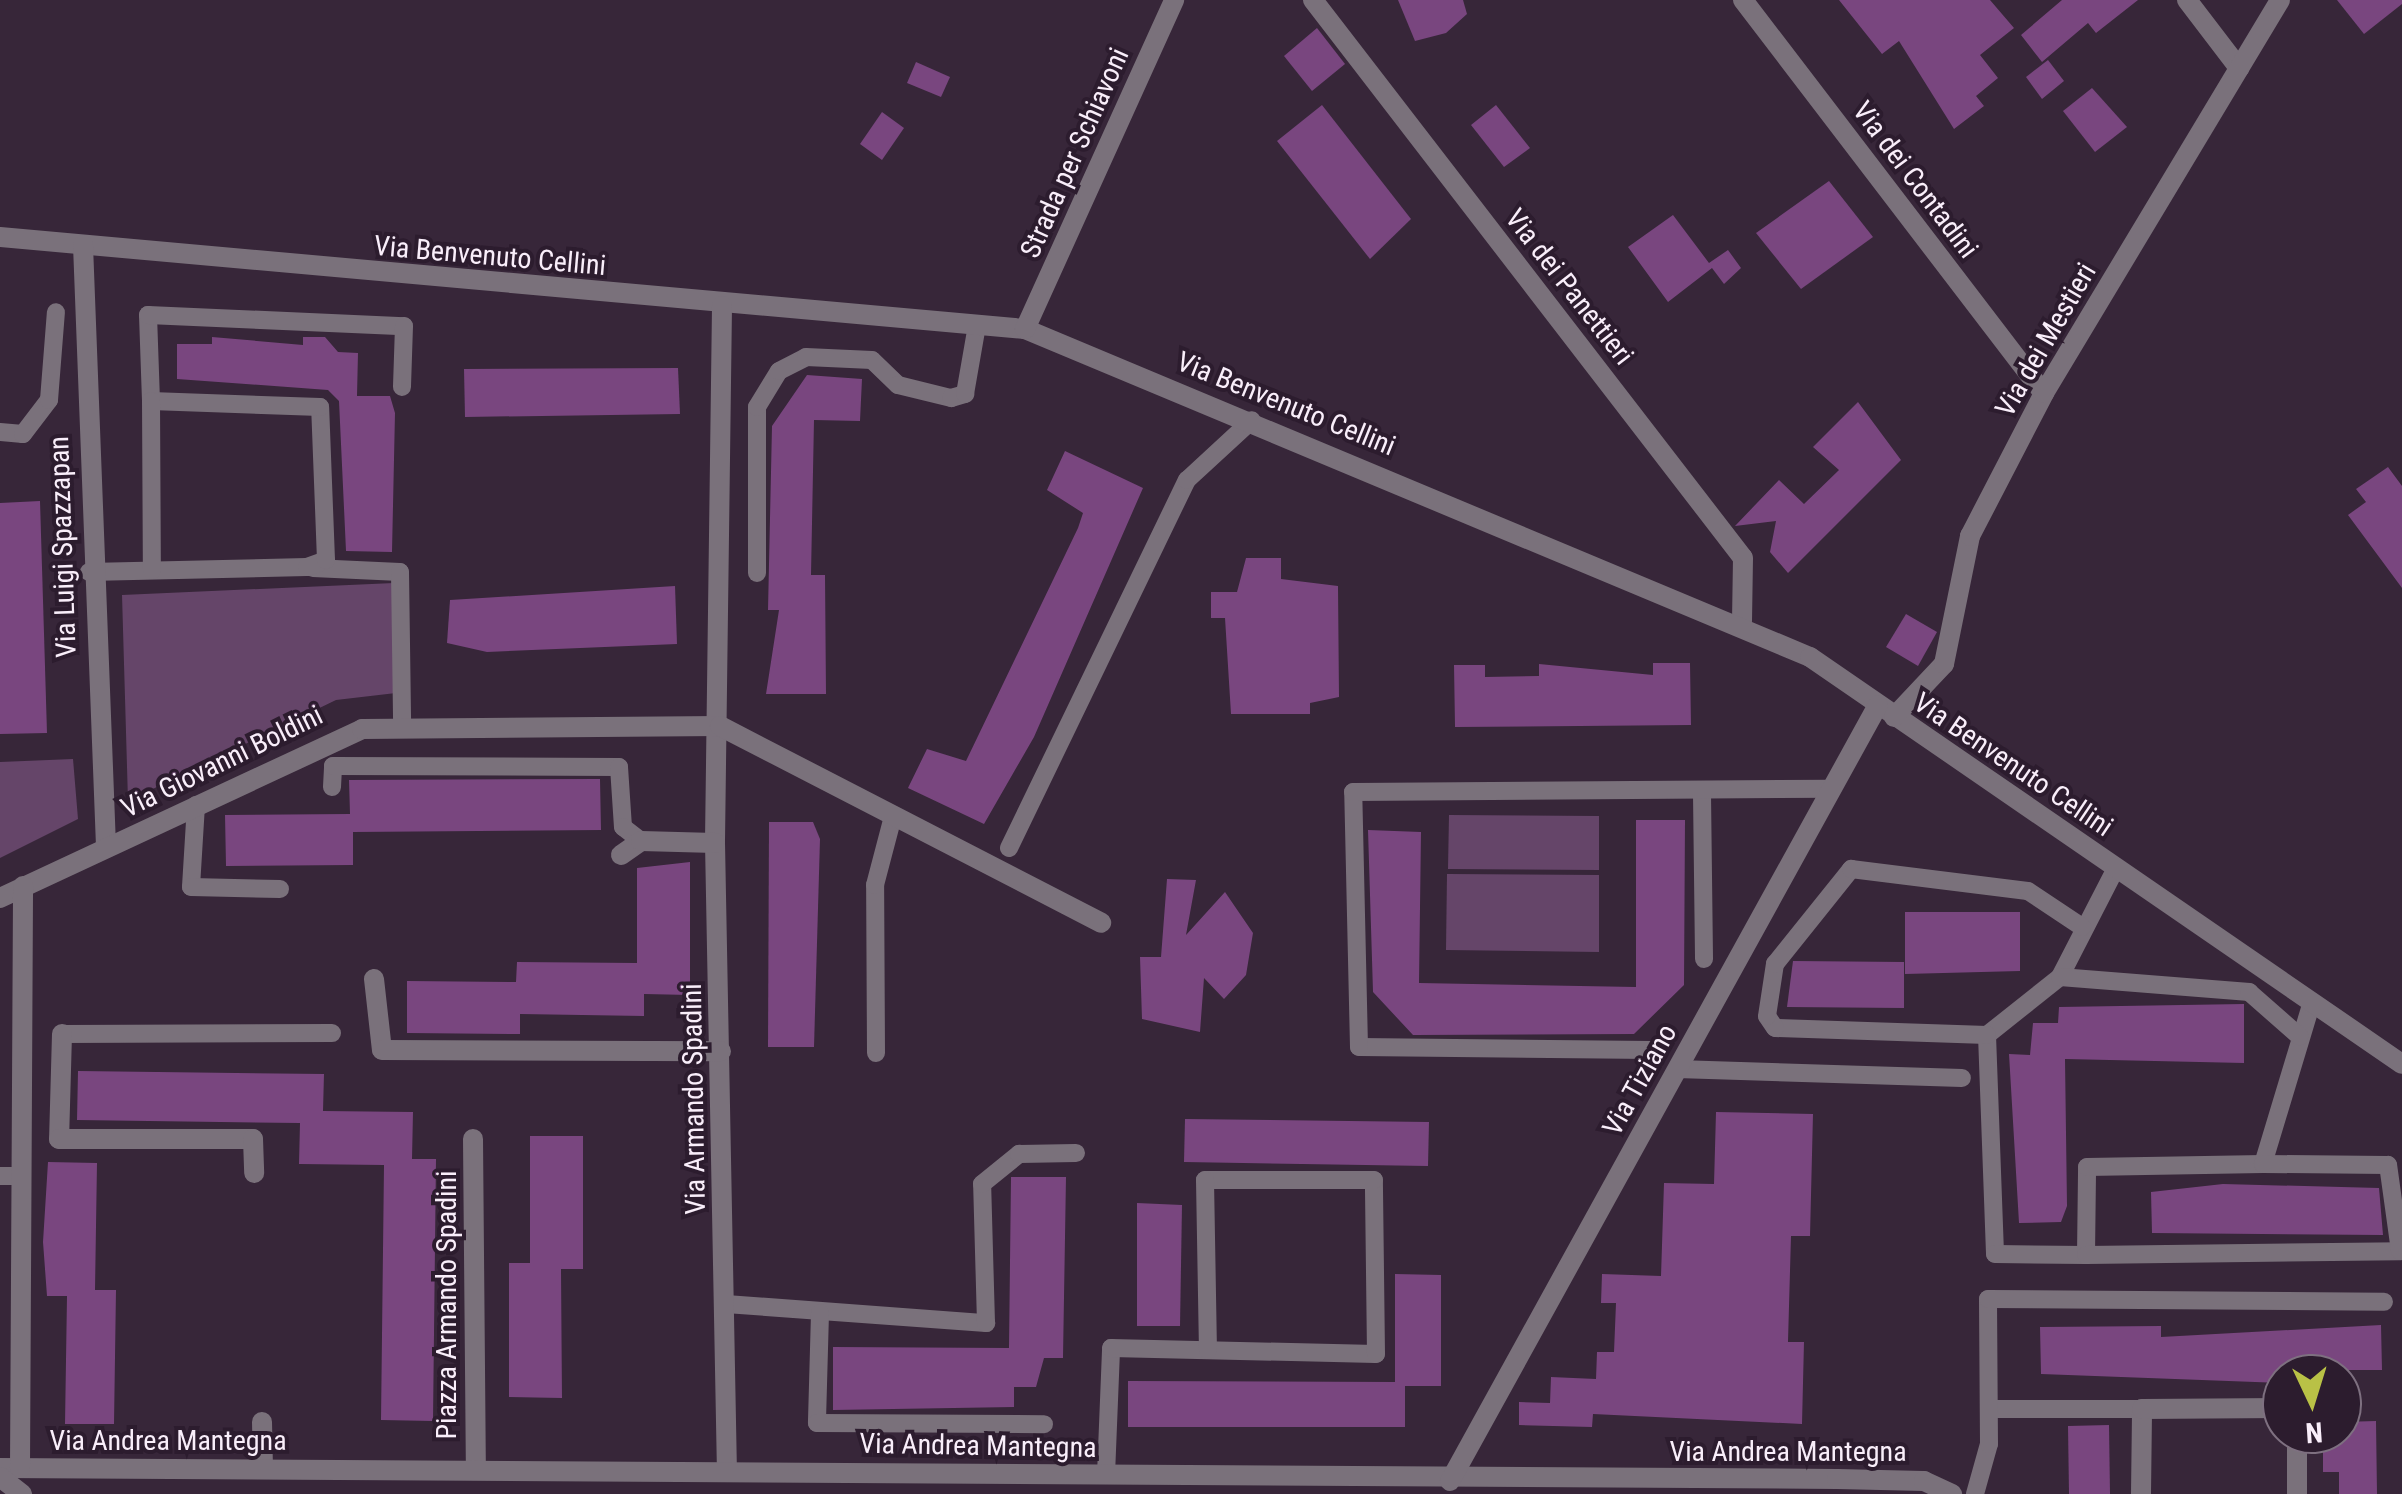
<!DOCTYPE html>
<html>
<head>
<meta charset="utf-8">
<style>
	body { margin:0 }
	#map { position:relative; width:2402px; height:1494px; overflow:hidden; background:#372639; font-family:"Roboto Condensed",sans-serif }
	div>[style] { position:absolute }
	[style*='--x'] { left:calc(var(--x)*1px); top:calc(var(--y)*1px); width:calc(var(--w)*1px); rotate:calc(var(--a)*1deg) }
	.green>* { inset:0; background:#654569 }
	.building>* { inset:0; background:#79467f }
	.lane>* { height:18px; margin:-9px; padding:0 9px; transform-origin:9px; border-radius:9px; background:#7a717b }
	.street>* { height:20px; margin:-10px; padding:0 10px; transform-origin:10px; border-radius:10px; background:#7a717b }
	span { translate:-50% -50%; white-space:nowrap; text-align:center; line-height:1.15; -webkit-text-stroke:8px #2c1c2e; paint-order:stroke }
	.street-label { font-size:28px; color:#f9eefa }
	.north { position:absolute; left:2262px; top:1354px; width:100px; height:100px; box-sizing:border-box; background:#2c1c2e; border:2px solid #7e7080; border-radius:50%; rotate:176deg; font-size:28px; font-weight:700; line-height:40px; text-align:center; color:#f9eefa }
	.north::after { content:''; display:block; margin:auto; width:35px; height:45px; background:#b9c146; clip-path:polygon(50% 0,100% 100%,50% 72%,0 100%) }
</style>
</head>
<body>
<div id="map">
	<div class="green">
		<div style="clip-path:polygon(394px 583px,396px 693px,336px 700px,128px 801px,122px 595px)"></div>
		<div style="clip-path:polygon(73px 759px,78px 819px,0 858px,0 762px)"></div>
		<div style="clip-path:polygon(1449px 815px,1599px 816px,1599px 870px,1448px 869px)"></div>
		<div style="clip-path:polygon(1447px 874px,1599px 875px,1599px 952px,1446px 950px)"></div>
	</div>
	<div class="building">
		<div style="clip-path:polygon(1398px 0,1463px 0,1467px 14px,1446px 33px,1415px 41px)"></div>
		<div style="clip-path:polygon(1839px 0,1990px 0,2014px 28px,1980px 55px,1998px 78px,1976px 96px,1984px 106px,1954px 129px,1899px 41px,1882px 54px)"></div>
		<div style="clip-path:polygon(2062px 0,2138px 0,2096px 33px,2088px 23px,2042px 62px,2021px 35px)"></div>
		<div style="clip-path:polygon(2337px 0,2402px 0,2402px 4px,2364px 34px)"></div>
		<div style="clip-path:polygon(1317px 28px,1345px 64px,1312px 91px,1284px 56px)"></div>
		<div style="clip-path:polygon(2048px 60px,2064px 81px,2042px 99px,2026px 77px)"></div>
		<div style="clip-path:polygon(916px 62px,950px 77px,941px 97px,907px 83px)"></div>
		<div style="clip-path:polygon(2092px 88px,2127px 127px,2095px 152px,2063px 111px)"></div>
		<div style="clip-path:polygon(1322px 105px,1411px 219px,1370px 259px,1277px 141px)"></div>
		<div style="clip-path:polygon(1496px 105px,1530px 148px,1504px 167px,1471px 125px)"></div>
		<div style="clip-path:polygon(882px 112px,904px 128px,882px 160px,860px 144px)"></div>
		<div style="clip-path:polygon(1829px 181px,1873px 237px,1801px 289px,1756px 233px)"></div>
		<div style="clip-path:polygon(1673px 215px,1709px 263px,1728px 250px,1741px 268px,1724px 284px,1712px 268px,1668px 302px,1628px 247px)"></div>
		<div style="clip-path:polygon(212px 337px,303px 345px,303px 337px,325px 337px,338px 352px,358px 353px,357px 396px,390px 396px,395px 413px,392px 552px,346px 551px,339px 401px,328px 390px,177px 379px,177px 344px,212px 344px)"></div>
		<div style="clip-path:polygon(678px 368px,680px 414px,465px 417px,464px 369px)"></div>
		<div style="clip-path:polygon(807px 375px,862px 379px,860px 421px,814px 420px,811px 575px,825px 575px,826px 694px,766px 694px,779px 610px,768px 610px,772px 426px)"></div>
		<div style="clip-path:polygon(1858px 402px,1901px 460px,1788px 573px,1770px 552px,1776px 521px,1735px 526px,1779px 480px,1804px 504px,1839px 470px,1813px 447px)"></div>
		<div style="clip-path:polygon(1065px 451px,1143px 488px,1034px 737px,984px 824px,908px 788px,927px 749px,966px 761px,1078px 528px,1083px 513px,1047px 490px)"></div>
		<div style="clip-path:polygon(2388px 467px,2402px 486px,2402px 588px,2348px 515px,2366px 502px,2356px 489px)"></div>
		<div style="clip-path:polygon(40px 501px,47px 733px,0 734px,0 503px)"></div>
		<div style="clip-path:polygon(1246px 558px,1281px 558px,1281px 579px,1338px 586px,1339px 697px,1310px 703px,1310px 714px,1231px 714px,1225px 618px,1211px 618px,1211px 592px,1237px 592px)"></div>
		<div style="clip-path:polygon(675px 586px,677px 644px,487px 652px,447px 643px,450px 600px)"></div>
		<div style="clip-path:polygon(1906px 614px,1937px 632px,1918px 666px,1886px 647px)"></div>
		<div style="clip-path:polygon(1653px 663px,1690px 663px,1691px 725px,1455px 727px,1454px 665px,1485px 665px,1485px 677px,1539px 676px,1539px 664px,1653px 675px)"></div>
		<div style="clip-path:polygon(600px 779px,601px 830px,353px 832px,353px 865px,226px 866px,225px 815px,350px 814px,349px 780px)"></div>
		<div style="clip-path:polygon(1636px 820px,1685px 820px,1684px 985px,1634px 1034px,1413px 1035px,1373px 992px,1368px 830px,1421px 832px,1419px 983px,1636px 987px)"></div>
		<div style="clip-path:polygon(769px 822px,813px 822px,820px 839px,814px 1047px,768px 1047px)"></div>
		<div style="clip-path:polygon(690px 862px,690px 995px,644px 994px,644px 1016px,520px 1014px,520px 1034px,407px 1033px,407px 981px,516px 982px,517px 962px,637px 963px,637px 868px)"></div>
		<div style="clip-path:polygon(1167px 879px,1196px 880px,1186px 935px,1225px 892px,1253px 933px,1246px 975px,1224px 999px,1204px 978px,1200px 1032px,1142px 1019px,1140px 957px,1161px 957px)"></div>
		<div style="clip-path:polygon(1905px 912px,2020px 912px,2020px 971px,1905px 974px)"></div>
		<div style="clip-path:polygon(1793px 961px,1904px 962px,1904px 1008px,1787px 1007px)"></div>
		<div style="clip-path:polygon(2244px 1004px,2244px 1063px,2065px 1059px,2067px 1206px,2061px 1222px,2019px 1223px,2009px 1054px,2030px 1055px,2033px 1023px,2058px 1023px,2059px 1007px)"></div>
		<div style="clip-path:polygon(78px 1071px,324px 1074px,323px 1111px,413px 1112px,412px 1159px,436px 1159px,433px 1421px,381px 1420px,384px 1165px,299px 1164px,300px 1123px,77px 1120px)"></div>
		<div style="clip-path:polygon(1716px 1112px,1813px 1114px,1810px 1236px,1791px 1236px,1788px 1342px,1804px 1342px,1802px 1424px,1593px 1414px,1592px 1427px,1519px 1425px,1519px 1402px,1550px 1403px,1551px 1377px,1596px 1379px,1597px 1352px,1614px 1352px,1616px 1303px,1601px 1303px,1602px 1274px,1661px 1276px,1664px 1183px,1714px 1184px)"></div>
		<div style="clip-path:polygon(1185px 1119px,1429px 1122px,1428px 1166px,1184px 1162px)"></div>
		<div style="clip-path:polygon(530px 1136px,583px 1136px,583px 1269px,561px 1269px,562px 1398px,509px 1397px,509px 1263px,530px 1263px)"></div>
		<div style="clip-path:polygon(48px 1162px,97px 1163px,95px 1290px,116px 1290px,114px 1424px,65px 1424px,67px 1296px,47px 1296px,43px 1242px)"></div>
		<div style="clip-path:polygon(1011px 1177px,1066px 1177px,1063px 1358px,1044px 1358px,1036px 1387px,1014px 1387px,1014px 1407px,833px 1410px,833px 1347px,1009px 1348px)"></div>
		<div style="clip-path:polygon(2223px 1184px,2379px 1188px,2383px 1235px,2152px 1233px,2151px 1192px)"></div>
		<div style="clip-path:polygon(1137px 1203px,1182px 1205px,1180px 1326px,1137px 1326px)"></div>
		<div style="clip-path:polygon(1395px 1274px,1441px 1275px,1441px 1386px,1405px 1386px,1405px 1427px,1128px 1427px,1128px 1381px,1395px 1382px)"></div>
		<div style="clip-path:polygon(2381px 1325px,2382px 1370px,2284px 1370px,2282px 1383px,2041px 1374px,2040px 1327px,2161px 1326px,2161px 1337px)"></div>
		<div style="clip-path:polygon(2376px 1421px,2377px 1494px,2339px 1494px,2339px 1472px,2323px 1472px,2323px 1434px,2342px 1434px,2342px 1422px)"></div>
		<div style="clip-path:polygon(2109px 1425px,2110px 1494px,2069px 1494px,2068px 1426px)"></div>
	</div>
	<div class="lane">
		<div style="--x:151;--y:401;--w:86;--a:-92"></div>
		<div style="--x:148;--y:315;--w:256;--a:2.5"></div>
		<div style="--x:404;--y:326;--w:61;--a:91.9"></div>
		<div style="--x:0;--y:432;--w:23;--a:5"></div>
		<div style="--x:23;--y:434;--w:43;--a:-52.6"></div>
		<div style="--x:49;--y:400;--w:88;--a:-85.5"></div>
		<div style="--x:313;--y:568;--w:87;--a:2.6"></div>
		<div style="--x:400;--y:572;--w:152;--a:89.2"></div>
		<div style="--x:89;--y:572;--w:218;--a:-1.3"></div>
		<div style="--x:307;--y:567;--w:20;--a:-20"></div>
		<div style="--x:326;--y:560;--w:153;--a:-92.2"></div>
		<div style="--x:320;--y:407;--w:169;--a:-178"></div>
		<div style="--x:151;--y:401;--w:169;--a:89.7"></div>
		<div style="--x:757;--y:573;--w:166;--a:-90"></div>
		<div style="--x:757;--y:407;--w:42;--a:-58.6"></div>
		<div style="--x:779;--y:371;--w:30;--a:-27"></div>
		<div style="--x:806;--y:357;--w:66;--a:2.6"></div>
		<div style="--x:872;--y:360;--w:36;--a:44"></div>
		<div style="--x:898;--y:385;--w:55;--a:13.8"></div>
		<div style="--x:951;--y:398;--w:15;--a:-16"></div>
		<div style="--x:965;--y:394;--w:70;--a:-80.1"></div>
		<div style="--x:332;--y:787;--w:21;--a:-87"></div>
		<div style="--x:333;--y:766;--w:286;--a:0.2"></div>
		<div style="--x:619;--y:767;--w:60;--a:86.2"></div>
		<div style="--x:623;--y:827;--w:23;--a:38"></div>
		<div style="--x:1702;--y:794;--w:165;--a:89.3"></div>
		<div style="--x:196;--y:805;--w:82;--a:93.5"></div>
		<div style="--x:191;--y:887;--w:89;--a:1.3"></div>
		<div style="--x:1009;--y:848;--w:409;--a:-64.2"></div>
		<div style="--x:1187;--y:480;--w:88;--a:-42.7"></div>
		<div style="--x:2116;--y:868;--w:123;--a:117.2"></div>
		<div style="--x:2060;--y:977;--w:93;--a:141.5"></div>
		<div style="--x:1987;--y:1035;--w:219;--a:87.9"></div>
		<div style="--x:1995;--y:1254;--w:91;--a:0.6"></div>
		<div style="--x:2086;--y:1255;--w:88;--a:-89.3"></div>
		<div style="--x:2087;--y:1167;--w:176;--a:-1"></div>
		<div style="--x:2263;--y:1164;--w:169;--a:-73.2"></div>
		<div style="--x:2060;--y:977;--w:190;--a:4.5"></div>
		<div style="--x:2249;--y:992;--w:67;--a:41.3"></div>
		<div style="--x:62;--y:1034;--w:270;--a:-0.2"></div>
		<div style="--x:1987;--y:1035;--w:212;--a:-178.1"></div>
		<div style="--x:1775;--y:1028;--w:14;--a:-124"></div>
		<div style="--x:1767;--y:1016;--w:53;--a:-81.3"></div>
		<div style="--x:1775;--y:964;--w:122;--a:-51.3"></div>
		<div style="--x:1851;--y:869;--w:178;--a:7.1"></div>
		<div style="--x:2028;--y:891;--w:65;--a:33.7"></div>
		<div style="--x:1652;--y:1050;--w:293;--a:-179.4"></div>
		<div style="--x:1359;--y:1047;--w:255;--a:-91.3"></div>
		<div style="--x:1353;--y:792;--w:478;--a:-0.4"></div>
		<div style="--x:876;--y:1053;--w:168;--a:-90.3"></div>
		<div style="--x:875;--y:885;--w:67;--a:-75.3"></div>
		<div style="--x:1677;--y:1069;--w:285;--a:1.8"></div>
		<div style="--x:0;--y:1176;--w:20;--a:0"></div>
		<div style="--x:2086;--y:1255;--w:314;--a:-0.7"></div>
		<div style="--x:2400;--y:1251;--w:87;--a:-97.9"></div>
		<div style="--x:2388;--y:1165;--w:125;--a:-179.5"></div>
		<div style="--x:726;--y:1304;--w:261;--a:4.2"></div>
		<div style="--x:986;--y:1323;--w:139;--a:-91.6"></div>
		<div style="--x:982;--y:1184;--w:48;--a:-39"></div>
		<div style="--x:1019;--y:1154;--w:57;--a:-1"></div>
		<div style="--x:820;--y:1313;--w:110;--a:91.6"></div>
		<div style="--x:817;--y:1423;--w:227;--a:0.3"></div>
		<div style="--x:1991;--y:1409;--w:151;--a:0"></div>
		<div style="--x:1106;--y:1475;--w:127;--a:-87.7"></div>
		<div style="--x:1111;--y:1348;--w:265;--a:1.3"></div>
		<div style="--x:1376;--y:1354;--w:174;--a:-90.7"></div>
		<div style="--x:1374;--y:1180;--w:169;--a:180"></div>
		<div style="--x:1205;--y:1180;--w:170;--a:89"></div>
		<div style="--x:1975;--y:1494;--w:52;--a:-74.4"></div>
		<div style="--x:1989;--y:1444;--w:145;--a:-90.4"></div>
		<div style="--x:1988;--y:1299;--w:396;--a:0.4"></div>
	</div>
	<div class="street">
		<div style="--x:1313;--y:0;--w:704;--a:52.38"></div>
		<div style="--x:1743;--y:558;--w:63;--a:90.9"></div>
		<div style="--x:1743;--y:0;--w:495;--a:52.6"></div>
		<div style="--x:2187;--y:0;--w:86;--a:52.6"></div>
		<div style="--x:0;--y:237;--w:1029;--a:5.13"></div>
		<div style="--x:1025;--y:329;--w:851;--a:22.68"></div>
		<div style="--x:1810;--y:657;--w:718;--a:34.51"></div>
		<div style="--x:83;--y:245;--w:602;--a:87.81"></div>
		<div style="--x:722;--y:306;--w:537;--a:90.75"></div>
		<div style="--x:715;--y:843;--w:628;--a:88.91"></div>
		<div style="--x:1025;--y:329;--w:361;--a:-65.6"></div>
		<div style="--x:1894;--y:717;--w:73;--a:-46.7"></div>
		<div style="--x:1944;--y:664;--w:131;--a:-78.5"></div>
		<div style="--x:1970;--y:536;--w:161;--a:-62.6"></div>
		<div style="--x:2044;--y:393;--w:458;--a:-59"></div>
		<div style="--x:621;--y:855;--w:24;--a:-35"></div>
		<div style="--x:641;--y:841;--w:74;--a:1.5"></div>
		<div style="--x:0;--y:898;--w:400;--a:-25"></div>
		<div style="--x:362;--y:729;--w:358;--a:-0.5"></div>
		<div style="--x:720;--y:726;--w:429;--a:27.3"></div>
		<div style="--x:374;--y:979;--w:71;--a:83.6"></div>
		<div style="--x:382;--y:1050;--w:339;--a:0.2"></div>
		<div style="--x:62;--y:1034;--w:105;--a:91.6"></div>
		<div style="--x:59;--y:1139;--w:194;--a:0"></div>
		<div style="--x:253;--y:1139;--w:34;--a:88"></div>
		<div style="--x:473;--y:1139;--w:330;--a:89.5"></div>
		<div style="--x:262;--y:1422;--w:47;--a:88.8"></div>
		<div style="--x:2297;--y:1434;--w:60;--a:90"></div>
		<div style="--x:0;--y:1468;--w:1837;--a:0.34"></div>
		<div style="--x:1837;--y:1479;--w:87;--a:1.3"></div>
		<div style="--x:1924;--y:1481;--w:31;--a:25"></div>
		<div style="--x:20;--y:1468;--w:582;--a:-89.7"></div>
		<div style="--x:0;--y:1477;--w:28;--a:38"></div>
		<div style="--x:1450;--y:1481;--w:886;--a:-61.12"></div>
		<div style="--x:2141;--y:1494;--w:85;--a:-89.3"></div>
		<div style="--x:2142;--y:1409;--w:140;--a:-0.4"></div>
	</div>
	<div class="street-label">
		<span style="left:1075px;top:153px;rotate:-66deg">Strada per Schiavoni</span>
		<span style="left:1915px;top:180px;rotate:53deg">Via dei Contadini</span>
		<span style="left:490px;top:256px;rotate:5deg">Via Benvenuto Cellini</span>
		<span style="left:1569px;top:287px;rotate:52deg">Via dei Panettieri</span>
		<span style="left:2046px;top:340px;rotate:-60deg">Via dei Mestieri</span>
		<span style="left:1286px;top:404px;rotate:22deg">Via Benvenuto Cellini</span>
		<span style="left:63px;top:547px;rotate:-92deg">Via Luigi Spazzapan</span>
		<span style="left:222px;top:762px;rotate:-26deg">Via Giovanni Boldini</span>
		<span style="left:2013px;top:765px;rotate:34deg">Via Benvenuto Cellini</span>
		<span style="left:1640px;top:1080px;rotate:-61deg">Via Tiziano</span>
		<span style="left:694px;top:1099px;rotate:-91deg">Via Armando Spadini</span>
		<span style="left:447px;top:1305px;rotate:-90deg">Piazza Armando Spadini</span>
		<span style="left:168px;top:1441px">Via Andrea Mantegna</span>
		<span style="left:978px;top:1446px;rotate:1deg">Via Andrea Mantegna</span>
		<span style="left:1788px;top:1452px">Via Andrea Mantegna</span>
	</div>
	<div class="north">N</div>
</div>
</body>
</html>
